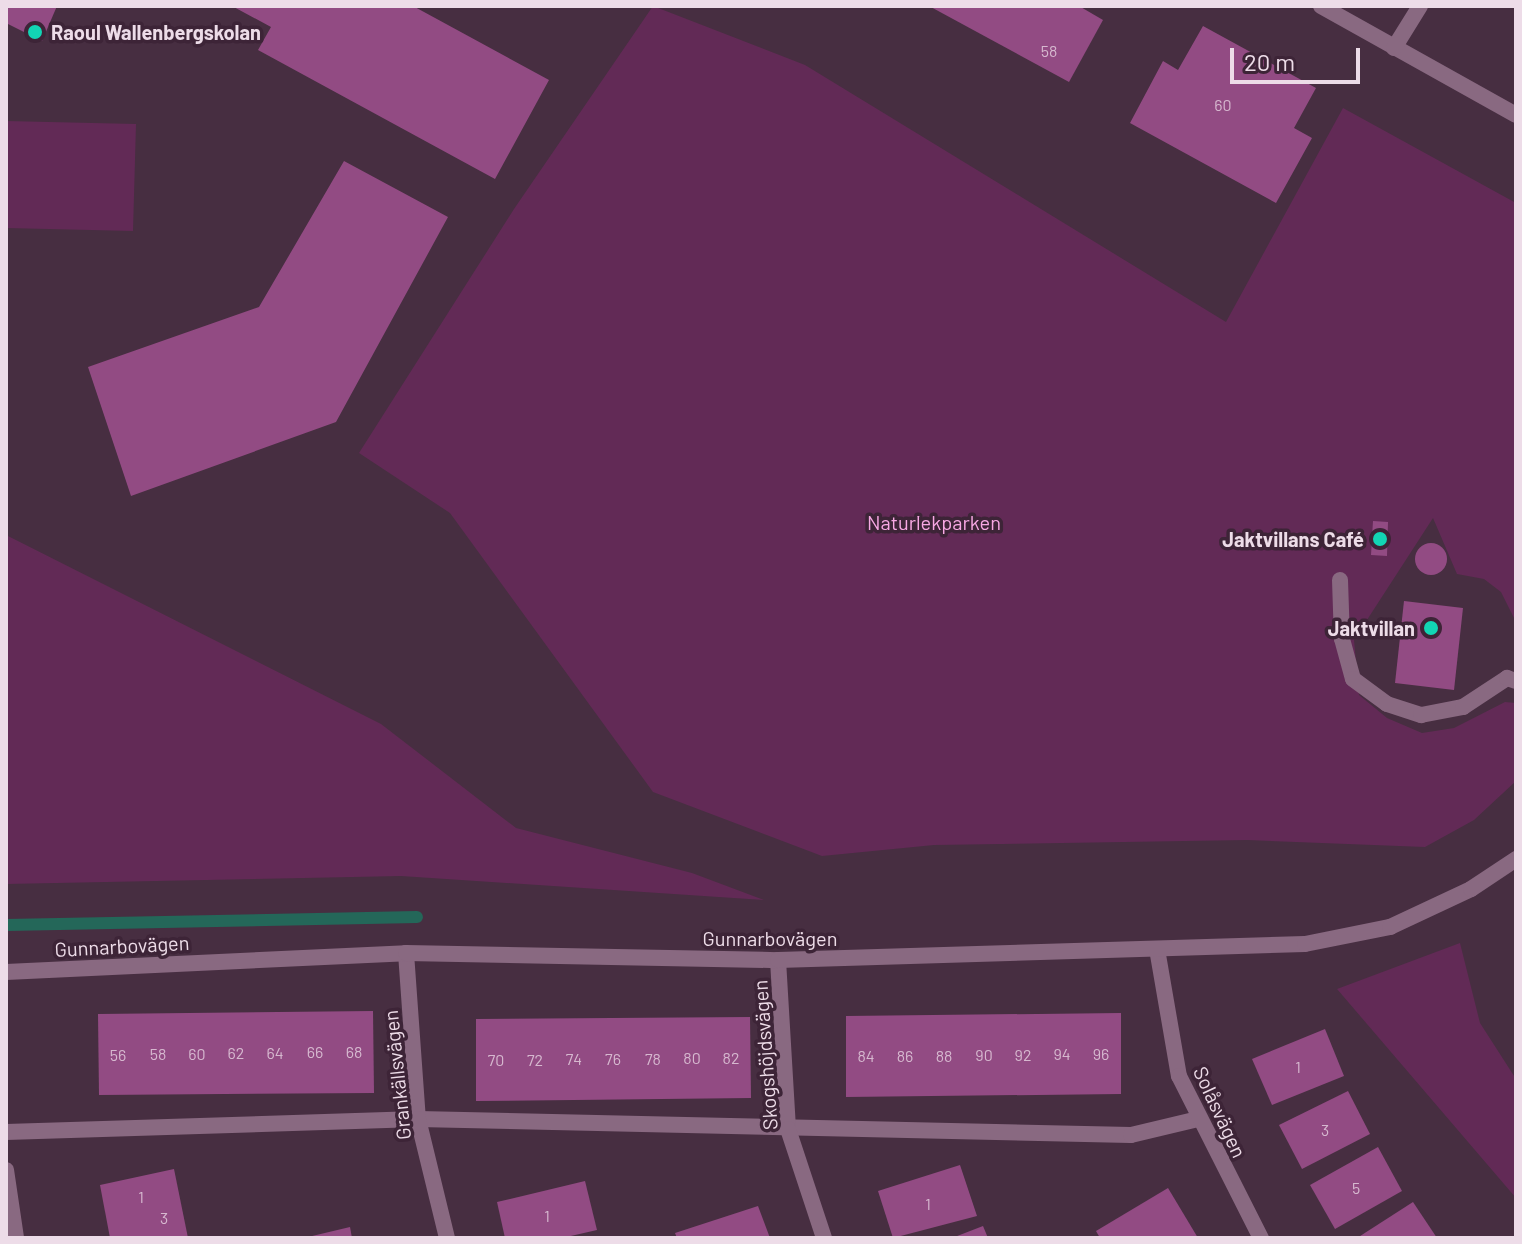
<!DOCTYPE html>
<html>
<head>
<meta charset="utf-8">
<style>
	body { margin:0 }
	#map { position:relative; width:1522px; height:1244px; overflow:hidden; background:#472e41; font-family:Barlow,sans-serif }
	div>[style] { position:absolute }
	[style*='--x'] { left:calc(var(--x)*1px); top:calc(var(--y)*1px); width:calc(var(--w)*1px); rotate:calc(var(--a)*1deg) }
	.green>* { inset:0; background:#622a56 }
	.stream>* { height:12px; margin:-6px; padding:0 6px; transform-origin:6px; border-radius:6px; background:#246759 }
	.building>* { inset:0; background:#924b83 }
	.round { border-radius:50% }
	.lane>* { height:16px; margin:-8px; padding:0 8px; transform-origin:8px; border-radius:8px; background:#896981 }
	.street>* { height:16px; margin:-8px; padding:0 8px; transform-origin:8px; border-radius:8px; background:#896981 }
	.dots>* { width:22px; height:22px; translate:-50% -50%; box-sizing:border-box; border:4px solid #3d2437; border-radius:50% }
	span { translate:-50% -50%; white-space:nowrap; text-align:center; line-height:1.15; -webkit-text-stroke:7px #3d2437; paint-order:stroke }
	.number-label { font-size:16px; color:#d6b8cf }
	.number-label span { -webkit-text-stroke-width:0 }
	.poi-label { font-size:20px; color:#eddce8; font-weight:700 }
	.left { translate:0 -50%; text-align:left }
	.right { translate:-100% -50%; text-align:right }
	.park-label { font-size:20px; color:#f8a8e4 }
	.street-label { font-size:20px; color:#eddce8 }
	.frame { position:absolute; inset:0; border:8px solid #eddce8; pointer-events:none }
	.scale { position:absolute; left:1230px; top:48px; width:130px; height:36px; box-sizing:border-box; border:4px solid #eddce8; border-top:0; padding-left:10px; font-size:24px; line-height:28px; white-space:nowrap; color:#eddce8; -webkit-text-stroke:6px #3d2437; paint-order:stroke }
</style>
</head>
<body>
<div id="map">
	<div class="green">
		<div style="clip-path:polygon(653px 6px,805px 65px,1226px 322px,1343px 108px,1516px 203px,1516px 622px,1501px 592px,1484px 579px,1457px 574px,1433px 518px,1354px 640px,1359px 695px,1387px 718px,1422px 733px,1454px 728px,1505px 702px,1516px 703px,1516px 781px,1474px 820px,1425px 847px,1247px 840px,934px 845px,822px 856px,653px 792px,450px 513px,359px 453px,514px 209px)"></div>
		<div style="clip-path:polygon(6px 121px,136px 124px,133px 231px,6px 228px)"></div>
		<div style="clip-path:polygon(6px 535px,381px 724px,516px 828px,692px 873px,764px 900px,401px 876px,6px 884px)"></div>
		<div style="clip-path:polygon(1460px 943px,1480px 1023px,1516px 1079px,1516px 1198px,1337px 989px)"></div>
	</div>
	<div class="stream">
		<div style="--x:6;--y:925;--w:411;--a:-1.1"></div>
	</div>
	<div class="building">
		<div style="clip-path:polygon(6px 6px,57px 6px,42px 41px,6px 23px)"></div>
		<div style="clip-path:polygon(232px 6px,413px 6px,549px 80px,495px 179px,258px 50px,271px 27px)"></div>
		<div style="clip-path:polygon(929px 6px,1079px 6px,1103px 20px,1069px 82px)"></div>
		<div style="clip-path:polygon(1203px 26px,1316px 88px,1294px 128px,1312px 138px,1276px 203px,1130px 123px,1163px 61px,1178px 70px)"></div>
		<div style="clip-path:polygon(344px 161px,448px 217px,336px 422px,131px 496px,88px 367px,259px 307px)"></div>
		<div style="clip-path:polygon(1373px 521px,1388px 522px,1387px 556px,1371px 555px)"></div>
		<div class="round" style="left:1415px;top:543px;width:32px;height:32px"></div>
		<div style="clip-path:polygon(1404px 601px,1463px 608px,1454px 690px,1395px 683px)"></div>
		<div style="clip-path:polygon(373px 1011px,374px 1093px,99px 1095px,98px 1014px)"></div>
		<div style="clip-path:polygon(1121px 1013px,1121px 1094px,846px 1097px,846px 1016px)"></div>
		<div style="clip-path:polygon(750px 1017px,751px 1098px,476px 1101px,476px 1019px)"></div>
		<div style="clip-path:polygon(1325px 1029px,1344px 1076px,1272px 1105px,1252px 1059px)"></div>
		<div style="clip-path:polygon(1348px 1091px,1370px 1134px,1302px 1169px,1279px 1125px)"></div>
		<div style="clip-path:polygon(1378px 1147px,1402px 1191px,1335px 1229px,1310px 1185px)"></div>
		<div style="clip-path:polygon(960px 1165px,977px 1216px,893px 1238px,878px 1191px)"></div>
		<div style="clip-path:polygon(174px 1169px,188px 1238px,110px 1238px,100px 1185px)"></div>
		<div style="clip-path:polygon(585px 1181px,597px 1230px,562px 1238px,505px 1238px,497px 1202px)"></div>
		<div style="clip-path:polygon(1168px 1188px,1198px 1238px,1100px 1238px,1096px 1231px)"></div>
		<div style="clip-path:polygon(1413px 1202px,1437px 1238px,1357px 1238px)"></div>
		<div style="clip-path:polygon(758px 1206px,770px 1238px,677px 1238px,675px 1233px)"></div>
		<div style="clip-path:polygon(983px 1226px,988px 1238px,952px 1238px)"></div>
		<div style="clip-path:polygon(350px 1227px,352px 1238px,308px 1238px,308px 1237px)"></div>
	</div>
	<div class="lane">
		<div style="--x:1340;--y:580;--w:59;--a:88.1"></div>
		<div style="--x:1342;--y:639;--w:41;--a:74.6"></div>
		<div style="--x:1353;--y:679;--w:42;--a:36.3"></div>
		<div style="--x:1387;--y:704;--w:36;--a:18"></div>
		<div style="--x:1421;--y:715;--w:43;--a:-10.8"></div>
		<div style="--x:1463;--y:707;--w:53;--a:-33.4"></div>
		<div style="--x:1507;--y:678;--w:9;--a:18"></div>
		<div style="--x:6;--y:1132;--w:412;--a:-1.8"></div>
		<div style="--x:418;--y:1119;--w:713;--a:1.29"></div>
		<div style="--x:1131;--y:1135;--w:69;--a:-13.4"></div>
	</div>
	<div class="street">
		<div style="--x:1321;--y:6;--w:223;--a:29.2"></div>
		<div style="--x:1394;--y:48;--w:49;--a:-58.2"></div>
		<div style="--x:1157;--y:949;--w:129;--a:80.2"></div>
		<div style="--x:1179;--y:1076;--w:182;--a:63.2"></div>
		<div style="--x:406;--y:953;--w:166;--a:85.9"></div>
		<div style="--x:418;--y:1119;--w:122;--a:76.3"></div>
		<div style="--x:778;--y:960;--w:169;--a:86.6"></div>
		<div style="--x:788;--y:1129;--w:115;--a:71.7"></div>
		<div style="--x:6;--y:972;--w:400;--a:-2.7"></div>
		<div style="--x:406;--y:953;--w:372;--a:1.1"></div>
		<div style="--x:778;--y:960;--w:527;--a:-1.74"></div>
		<div style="--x:1305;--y:944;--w:87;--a:-11.3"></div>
		<div style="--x:1390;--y:927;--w:89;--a:-25.1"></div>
		<div style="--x:1471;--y:889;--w:54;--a:-33.7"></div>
		<div style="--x:6;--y:1170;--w:69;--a:81.6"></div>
	</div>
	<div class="dots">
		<div style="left:35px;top:32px;background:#12d5b4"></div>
		<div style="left:1380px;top:539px;background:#12d5b4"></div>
		<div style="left:1431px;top:628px;background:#12d5b4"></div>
	</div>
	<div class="number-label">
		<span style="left:1049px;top:51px">58</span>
		<span style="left:1223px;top:105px">60</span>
		<span style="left:315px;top:1052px">66</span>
		<span style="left:354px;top:1052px">68</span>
		<span style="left:236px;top:1053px">62</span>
		<span style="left:275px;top:1053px">64</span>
		<span style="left:158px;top:1054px">58</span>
		<span style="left:197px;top:1054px">60</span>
		<span style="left:1062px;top:1054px">94</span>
		<span style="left:1101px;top:1054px">96</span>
		<span style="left:118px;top:1055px">56</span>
		<span style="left:984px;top:1055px">90</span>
		<span style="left:1023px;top:1055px">92</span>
		<span style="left:866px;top:1056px">84</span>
		<span style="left:905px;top:1056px">86</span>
		<span style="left:944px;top:1056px">88</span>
		<span style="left:692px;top:1058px">80</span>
		<span style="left:731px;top:1058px">82</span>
		<span style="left:574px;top:1059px">74</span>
		<span style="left:613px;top:1059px">76</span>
		<span style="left:653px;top:1059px">78</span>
		<span style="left:496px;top:1060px">70</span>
		<span style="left:535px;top:1060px">72</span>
		<span style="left:1298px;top:1067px">1</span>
		<span style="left:1325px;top:1130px">3</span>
		<span style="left:1356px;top:1188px">5</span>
		<span style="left:141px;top:1197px">1</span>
		<span style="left:928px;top:1204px">1</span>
		<span style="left:547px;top:1216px">1</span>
		<span style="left:164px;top:1218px">3</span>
	</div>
	<div class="poi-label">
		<span class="left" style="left:51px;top:32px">Raoul Wallenbergskolan</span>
		<span class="right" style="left:1364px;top:539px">Jaktvillans Café</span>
		<span class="right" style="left:1415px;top:628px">Jaktvillan</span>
	</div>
	<div class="park-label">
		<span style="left:934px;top:522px">Naturlekparken</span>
	</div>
	<div class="street-label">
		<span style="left:770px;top:938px">Gunnarbovägen</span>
		<span style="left:122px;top:946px;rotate:-3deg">Gunnarbovägen</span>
		<span style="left:765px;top:1055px;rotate:-94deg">Skogshöjdsvägen</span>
		<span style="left:397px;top:1075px;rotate:-96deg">Grankällsvägen</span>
		<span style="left:1220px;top:1112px;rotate:65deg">Solåsvägen</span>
	</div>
	<div class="frame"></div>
	<div class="scale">20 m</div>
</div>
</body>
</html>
